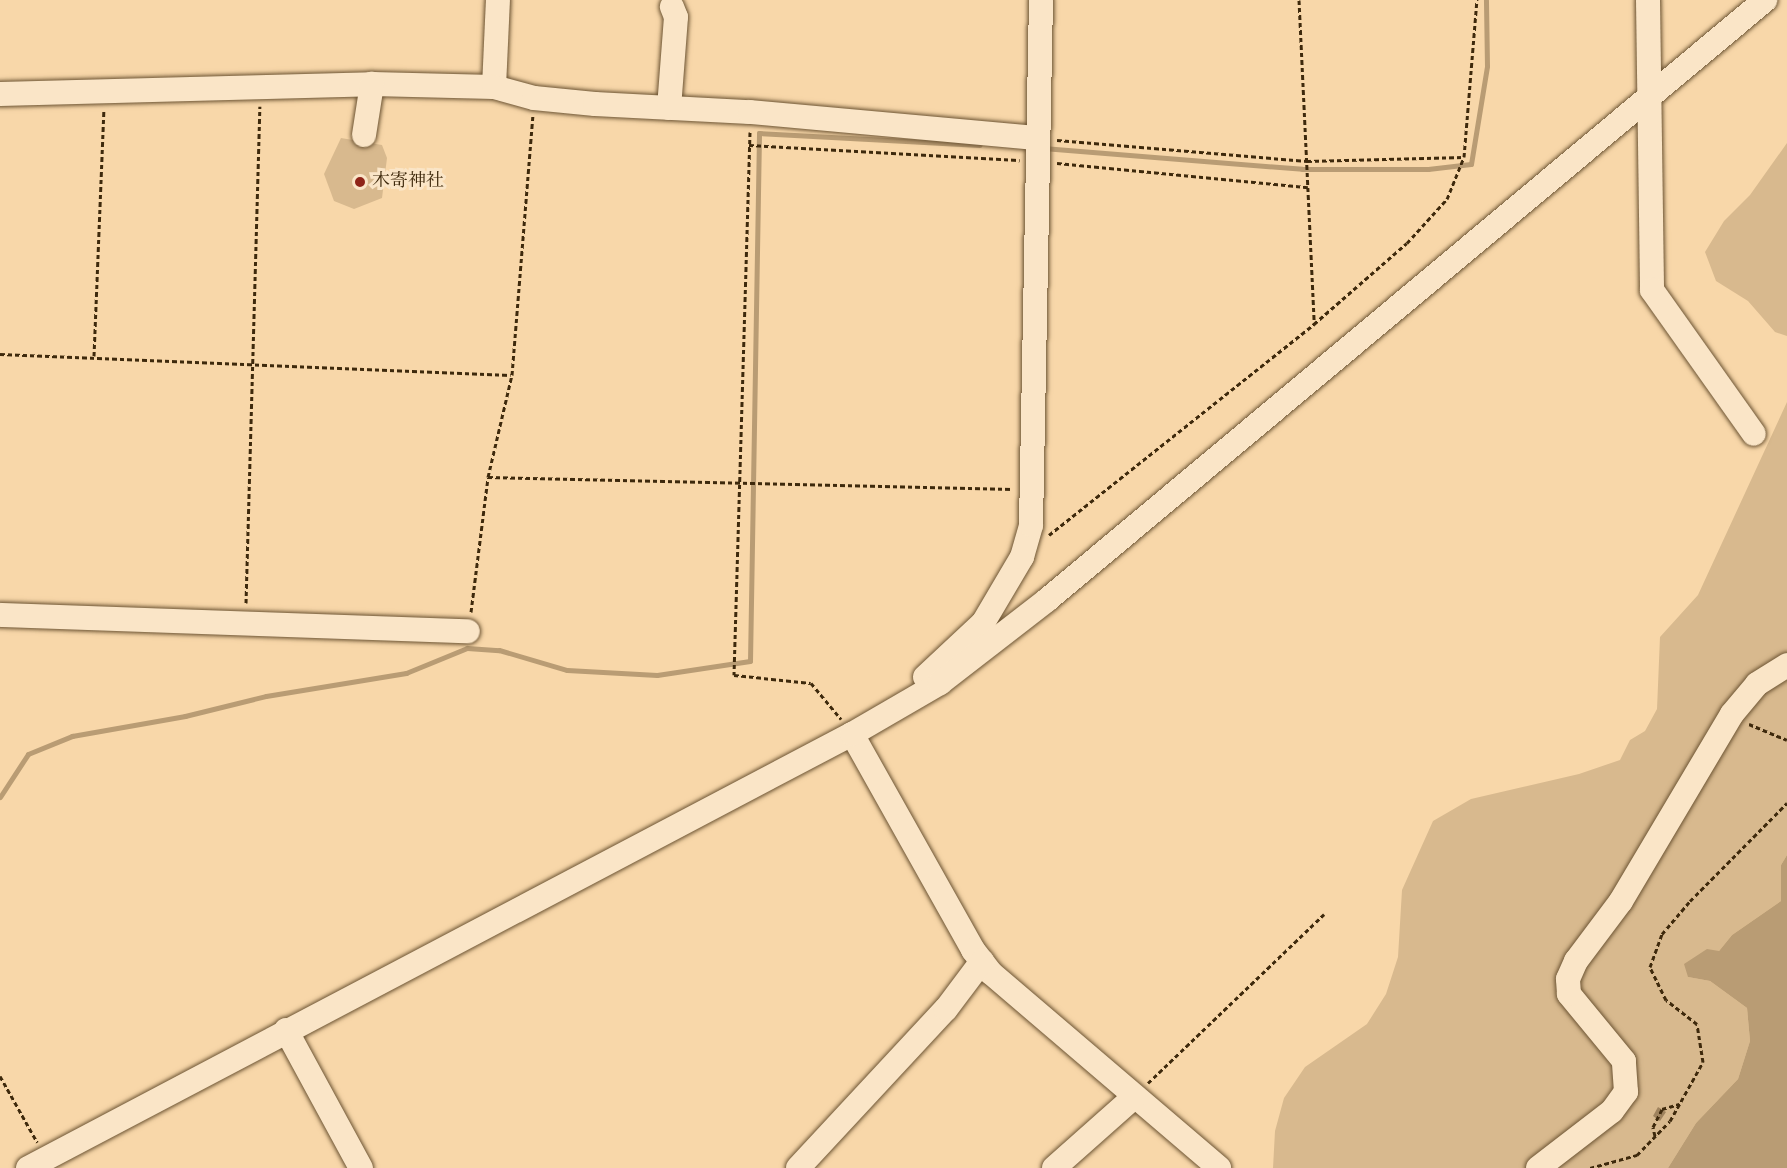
<!DOCTYPE html>
<html>
<head>
<meta charset="utf-8">
<style>
	body { margin:0 }
	#map { position:relative; width:1787px; height:1168px; overflow:hidden; background:#f8d7a9; font-family:"IM FELL English","Noto Serif JP",serif }
	div>[style] { position:absolute }
	[style*='--x'] { left:calc(var(--x)*1px); top:calc(var(--y)*1px); width:calc(var(--w)*1px); rotate:calc(var(--a)*1deg) }
	.green>* { inset:0; background:#d8b98e }
	.water>* { inset:0; background:#b99c74 }
	.stream>* { height:5px; margin:-2.5px; padding:0 2.5px; transform-origin:2.5px; border-radius:2.5px; background:#b99c74 }
	.building>* { inset:0; background:#9f835e }
	.path>* { height:3px; margin-top:-1.5px; transform-origin:0; background:repeating-linear-gradient(90deg,#3e290c 0 4.5px,transparent 0 7.5px) }
	.roads { filter:drop-shadow(0 0 2px #6c5433) drop-shadow(0 0 2px #6c5433) }
	.minor>* { height:24px; margin:-12px; padding:0 12px; transform-origin:12px; border-radius:12px; background:#fae5c7 }
	.dots>* { width:16px; height:16px; translate:-50% -50%; box-sizing:border-box; border:3px solid #fae5c7; border-radius:50% }
	span { translate:-50% -50%; white-space:nowrap; text-align:center; line-height:1.15; -webkit-text-stroke:6px #fae5c7; paint-order:stroke }
	.poi-label { font-size:18px; color:#3e290c }
	.left { translate:0 -50%; text-align:left }
</style>
</head>
<body>
<div id="map">
	<div class="green">
		<div style="clip-path:polygon(341px 138px,382px 145px,387px 158px,382px 198px,354px 209px,334px 201px,324px 174px)"></div>
		<div style="clip-path:polygon(1787px 143px,1787px 336px,1775px 332px,1748px 301px,1716px 281px,1705px 252px,1724px 221px,1750px 195px)"></div>
		<div style="clip-path:polygon(1787px 402px,1787px 855px,1781px 865px,1781px 901px,1732px 935px,1719px 951px,1688px 977px,1710px 981px,1747px 1008px,1750px 1041px,1738px 1079px,1696px 1123px,1668px 1168px,1273px 1168px,1275px 1131px,1284px 1098px,1305px 1067px,1367px 1024px,1386px 994px,1398px 957px,1402px 890px,1433px 821px,1471px 799px,1579px 774px,1620px 760px,1630px 740px,1645px 731px,1657px 709px,1660px 637px,1698px 595px)"></div>
	</div>
	<div class="water">
		<div style="clip-path:polygon(1787px 855px,1787px 1168px,1668px 1168px,1696px 1123px,1738px 1079px,1750px 1041px,1747px 1008px,1710px 981px,1688px 977px,1684px 964px,1707px 949px,1719px 951px,1732px 935px,1781px 901px,1781px 865px)"></div>
	</div>
	<div class="stream">
		<div style="--x:1043;--y:148;--w:260;--a:4.6"></div>
		<div style="--x:1302;--y:169;--w:126;--a:0"></div>
		<div style="--x:1428;--y:169;--w:43;--a:-6.6"></div>
		<div style="--x:1471;--y:164;--w:99;--a:-80.7"></div>
		<div style="--x:1487;--y:66;--w:66;--a:-90.9"></div>
		<div style="--x:0;--y:797;--w:51;--a:-56.9"></div>
		<div style="--x:28;--y:754;--w:48;--a:-22.2"></div>
		<div style="--x:72;--y:736;--w:115;--a:-10"></div>
		<div style="--x:185;--y:716;--w:83;--a:-13.9"></div>
		<div style="--x:266;--y:696;--w:142;--a:-9.3"></div>
		<div style="--x:406;--y:673;--w:66;--a:-22.3"></div>
		<div style="--x:467;--y:648;--w:32;--a:4"></div>
		<div style="--x:499;--y:650;--w:71;--a:16.4"></div>
		<div style="--x:567;--y:670;--w:90;--a:3.2"></div>
		<div style="--x:657;--y:675;--w:94;--a:-8.6"></div>
		<div style="--x:750;--y:661;--w:528;--a:-89.02"></div>
		<div style="--x:759;--y:133;--w:221;--a:3.1"></div>
	</div>
	<div class="building">
		<div style="clip-path:polygon(1658px 1107px,1666px 1112px,1660px 1121px,1653px 1116px)"></div>
	</div>
	<div class="path">
		<div style="--x:1299;--y:0;--w:324;--a:87.3"></div>
		<div style="--x:750;--y:132;--w:543;--a:91.69"></div>
		<div style="--x:734;--y:675;--w:77;--a:5.9"></div>
		<div style="--x:811;--y:683;--w:47;--a:50.2"></div>
		<div style="--x:1057;--y:140;--w:251;--a:4.8"></div>
		<div style="--x:1307;--y:161;--w:157;--a:-1.5"></div>
		<div style="--x:749;--y:145;--w:271;--a:3.2"></div>
		<div style="--x:1057;--y:163;--w:252;--a:5.5"></div>
		<div style="--x:0;--y:354;--w:511;--a:2.35"></div>
		<div style="--x:94;--y:356;--w:246;--a:-87.7"></div>
		<div style="--x:488;--y:477;--w:525;--a:1.31"></div>
		<div style="--x:1049;--y:535;--w:339;--a:-38.5"></div>
		<div style="--x:1314;--y:324;--w:123;--a:-41.1"></div>
		<div style="--x:1407;--y:243;--w:59;--a:-47.7"></div>
		<div style="--x:1447;--y:199;--w:45;--a:-68"></div>
		<div style="--x:1464;--y:157;--w:158;--a:-85.3"></div>
		<div style="--x:246;--y:603;--w:497;--a:-88.4"></div>
		<div style="--x:471;--y:612;--w:136;--a:-82.8"></div>
		<div style="--x:488;--y:477;--w:105;--a:-76.8"></div>
		<div style="--x:512;--y:375;--w:260;--a:-85.4"></div>
		<div style="--x:1749;--y:724;--w:41;--a:22.8"></div>
		<div style="--x:0;--y:1076;--w:76;--a:60.7"></div>
		<div style="--x:1148;--y:1083;--w:244;--a:-43.8"></div>
		<div style="--x:1655;--y:1136;--w:9;--a:-103"></div>
		<div style="--x:1653;--y:1127;--w:20;--a:-63"></div>
		<div style="--x:1662;--y:1109;--w:18;--a:-16"></div>
		<div style="--x:1590;--y:1168;--w:49;--a:-15.5"></div>
		<div style="--x:1637;--y:1155;--w:47;--a:-45.9"></div>
		<div style="--x:1670;--y:1121;--w:68;--a:-60.8"></div>
		<div style="--x:1703;--y:1062;--w:38;--a:-99"></div>
		<div style="--x:1697;--y:1024;--w:39;--a:-142"></div>
		<div style="--x:1666;--y:1000;--w:37;--a:-116"></div>
		<div style="--x:1650;--y:967;--w:35;--a:-70"></div>
		<div style="--x:1662;--y:934;--w:43;--a:-49.7"></div>
		<div style="--x:1690;--y:901;--w:138;--a:-45.3"></div>
	</div>
	<div class="roads">
		<div class="minor">
			<div style="--x:1648;--y:0;--w:290;--a:89.2"></div>
			<div style="--x:1652;--y:290;--w:176;--a:54.7"></div>
			<div style="--x:494;--y:87;--w:87;--a:-87.4"></div>
			<div style="--x:0;--y:94;--w:372;--a:-1.5"></div>
			<div style="--x:372;--y:84;--w:122;--a:1.4"></div>
			<div style="--x:494;--y:87;--w:41;--a:15.4"></div>
			<div style="--x:534;--y:98;--w:61;--a:5.6"></div>
			<div style="--x:595;--y:104;--w:155;--a:3"></div>
			<div style="--x:750;--y:112;--w:289;--a:5.2"></div>
			<div style="--x:669;--y:108;--w:91;--a:-85.6"></div>
			<div style="--x:676;--y:17;--w:11;--a:-112"></div>
			<div style="--x:364;--y:135;--w:52;--a:-81.1"></div>
			<div style="--x:0;--y:615;--w:468;--a:2"></div>
			<div style="--x:925;--y:677;--w:79;--a:-43"></div>
			<div style="--x:983;--y:623;--w:77;--a:-59.4"></div>
			<div style="--x:1022;--y:557;--w:33;--a:-74"></div>
			<div style="--x:1031;--y:525;--w:525;--a:-88.91"></div>
			<div style="--x:852;--y:734;--w:248;--a:60.7"></div>
			<div style="--x:973;--y:950;--w:29;--a:52"></div>
			<div style="--x:991;--y:973;--w:300;--a:40.5"></div>
			<div style="--x:286;--y:1030;--w:157;--a:61.5"></div>
			<div style="--x:28;--y:1168;--w:931;--a:-27.78"></div>
			<div style="--x:852;--y:734;--w:102;--a:-30.1"></div>
			<div style="--x:940;--y:683;--w:135;--a:-37.8"></div>
			<div style="--x:1047;--y:600;--w:936;--a:-39.88"></div>
			<div style="--x:798;--y:1168;--w:217;--a:-47.1"></div>
			<div style="--x:946;--y:1009;--w:60;--a:-53.1"></div>
			<div style="--x:1054;--y:1168;--w:107;--a:-41.6"></div>
			<div style="--x:1538;--y:1168;--w:93;--a:-37.6"></div>
			<div style="--x:1612;--y:1111;--w:24;--a:-54"></div>
			<div style="--x:1626;--y:1092;--w:31;--a:-94"></div>
			<div style="--x:1624;--y:1061;--w:87;--a:-129.4"></div>
			<div style="--x:1569;--y:994;--w:15;--a:-94"></div>
			<div style="--x:1568;--y:979;--w:20;--a:-66"></div>
			<div style="--x:1576;--y:961;--w:75;--a:-53.1"></div>
			<div style="--x:1621;--y:901;--w:217;--a:-59.3"></div>
			<div style="--x:1732;--y:714;--w:39;--a:-50"></div>
			<div style="--x:1757;--y:684;--w:36;--a:-32"></div>
		</div>
	</div>
	<div class="dots">
		<div style="left:360px;top:182px;background:#8f2418"></div>
	</div>
	<div class="poi-label">
		<span class="left" style="left:372px;top:182px">木寄神社</span>
	</div>
</div>
</body>
</html>
